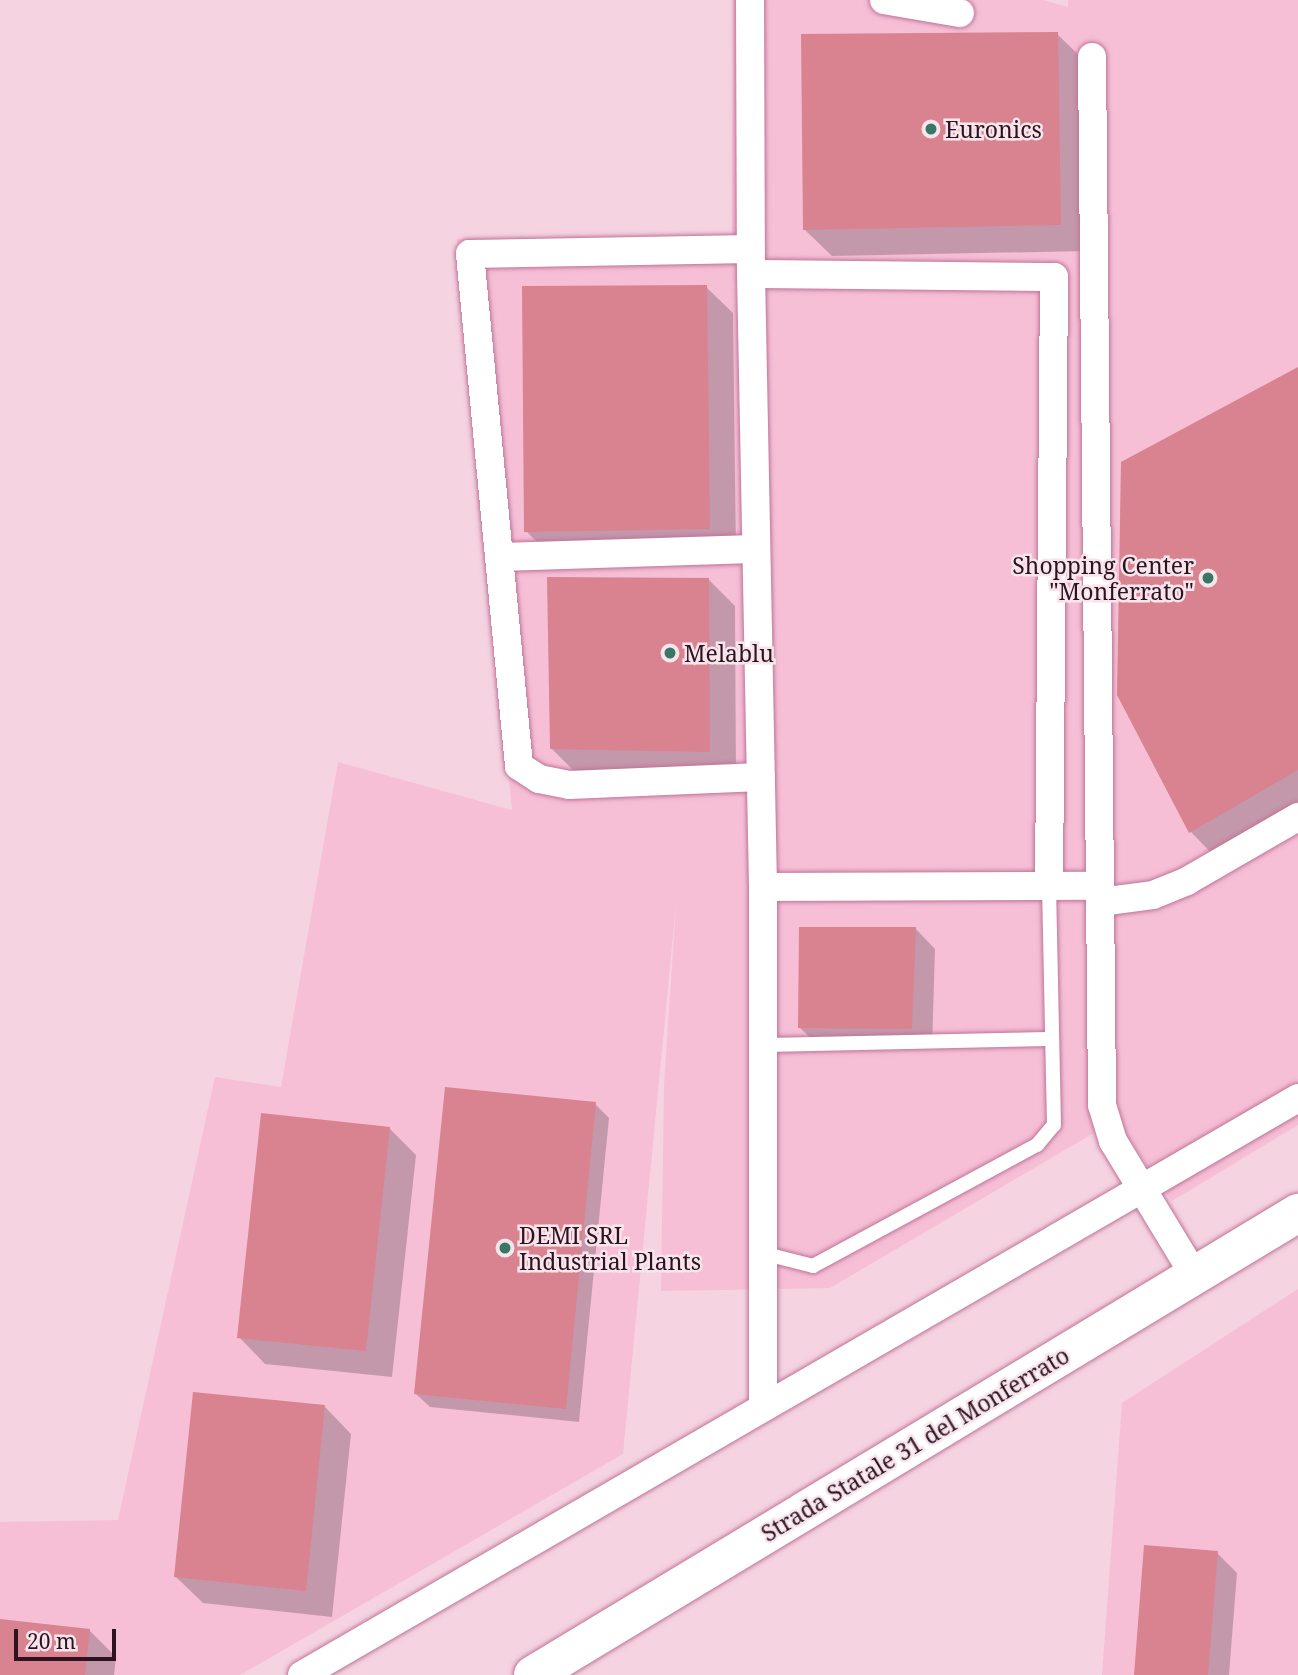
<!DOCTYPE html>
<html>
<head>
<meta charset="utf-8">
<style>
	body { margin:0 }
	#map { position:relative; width:1298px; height:1675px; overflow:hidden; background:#f5d3e1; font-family:"Noto Serif",serif }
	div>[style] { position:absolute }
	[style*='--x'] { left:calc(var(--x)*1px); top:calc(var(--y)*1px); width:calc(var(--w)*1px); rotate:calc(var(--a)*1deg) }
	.built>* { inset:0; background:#f6bfd6 }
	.shadow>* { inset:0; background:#0003 }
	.building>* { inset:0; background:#d8838f }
	.roads { filter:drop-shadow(0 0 2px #c07497) drop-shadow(0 0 2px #c07497) }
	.service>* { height:14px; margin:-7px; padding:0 7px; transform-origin:7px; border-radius:7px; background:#fff }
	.minor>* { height:28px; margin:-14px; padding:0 14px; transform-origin:14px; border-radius:14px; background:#fff }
	.primary>* { height:38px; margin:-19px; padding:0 19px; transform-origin:19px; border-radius:19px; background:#fff }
	.dots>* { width:19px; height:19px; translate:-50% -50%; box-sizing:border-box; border:4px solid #f7e5ec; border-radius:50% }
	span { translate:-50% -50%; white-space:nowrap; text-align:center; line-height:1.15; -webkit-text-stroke:5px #f7e5ec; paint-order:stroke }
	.poi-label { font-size:23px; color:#2f1220 }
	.left { translate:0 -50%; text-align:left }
	.right { translate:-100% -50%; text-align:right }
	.street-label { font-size:23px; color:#2f1220 }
	.scale { position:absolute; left:14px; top:1629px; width:102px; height:32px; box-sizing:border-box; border:4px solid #2f1220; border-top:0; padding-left:9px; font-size:21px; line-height:24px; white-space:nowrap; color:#2f1220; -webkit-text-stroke:5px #f7e5ec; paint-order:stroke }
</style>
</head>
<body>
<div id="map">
	<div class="built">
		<div style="clip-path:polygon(733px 0,1043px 0,1068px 7px,1068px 0,1298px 0,1298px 1125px,1172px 1201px,1116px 1120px,830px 1288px,661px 1291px,664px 1086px,676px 905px,623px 1454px,240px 1675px,0 1675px,0 1522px,118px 1520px,215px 1077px,281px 1087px,338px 762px,512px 810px,457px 239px,732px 236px)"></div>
		<div style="clip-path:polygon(1298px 1289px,1298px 1675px,1102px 1675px,1122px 1403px)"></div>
	</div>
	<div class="shadow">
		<div style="clip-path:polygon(1057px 34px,1084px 60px,1087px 251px,832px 256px,805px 230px)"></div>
		<div style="clip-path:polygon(706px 287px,733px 313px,736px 555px,553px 558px,526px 531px)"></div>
		<div style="clip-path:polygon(1298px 369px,1298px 812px,1217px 859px,1191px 832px,1118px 694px)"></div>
		<div style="clip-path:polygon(708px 579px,735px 606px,736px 778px,578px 775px,551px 748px)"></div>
		<div style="clip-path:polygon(915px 928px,935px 949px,932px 1048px,820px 1047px,799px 1027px)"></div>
		<div style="clip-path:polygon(595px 1104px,609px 1118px,579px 1422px,430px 1407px,416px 1394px)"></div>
		<div style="clip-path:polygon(389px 1128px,416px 1155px,392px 1377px,265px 1364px,239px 1337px)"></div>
		<div style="clip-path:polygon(325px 1407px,351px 1434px,332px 1617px,203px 1603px,176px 1577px)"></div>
		<div style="clip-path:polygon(1217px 1553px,1237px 1573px,1229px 1675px,1136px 1675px)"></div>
		<div style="clip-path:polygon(0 1621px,89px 1630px,116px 1657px,114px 1675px,0 1675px)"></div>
	</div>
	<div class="building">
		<div style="clip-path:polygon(1058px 32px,1061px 225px,803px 230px,801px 34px)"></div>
		<div style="clip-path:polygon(707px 285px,710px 529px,524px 532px,522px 286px)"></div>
		<div style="clip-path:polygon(1298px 367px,1298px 770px,1189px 833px,1117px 695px,1121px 462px)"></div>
		<div style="clip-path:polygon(547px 577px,709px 578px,710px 752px,550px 749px)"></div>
		<div style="clip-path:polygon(799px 927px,916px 927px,912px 1029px,798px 1028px)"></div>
		<div style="clip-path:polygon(445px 1087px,596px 1102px,566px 1409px,414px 1394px)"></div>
		<div style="clip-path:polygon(261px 1113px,390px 1127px,366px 1351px,237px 1338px)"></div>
		<div style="clip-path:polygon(193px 1392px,325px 1405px,306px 1591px,174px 1577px)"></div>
		<div style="clip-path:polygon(1144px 1545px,1218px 1551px,1208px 1675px,1134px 1675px)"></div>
		<div style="clip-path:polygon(0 1619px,90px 1629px,85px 1675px,0 1675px)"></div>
	</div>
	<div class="roads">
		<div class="service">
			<div style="--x:762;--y:1045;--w:290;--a:-1.2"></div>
			<div style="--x:762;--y:1253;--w:53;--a:14.3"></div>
			<div style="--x:813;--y:1266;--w:255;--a:-28.4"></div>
			<div style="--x:1037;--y:1145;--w:26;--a:-50"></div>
			<div style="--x:1054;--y:1125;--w:239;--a:-91.2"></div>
		</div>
		<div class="minor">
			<div style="--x:750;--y:0;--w:268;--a:89.8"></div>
			<div style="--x:884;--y:0;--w:77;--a:9.7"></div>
			<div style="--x:1092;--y:57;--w:1048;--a:89.45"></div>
			<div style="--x:1102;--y:1105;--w:38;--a:73"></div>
			<div style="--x:1113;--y:1141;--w:157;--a:58.8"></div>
			<div style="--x:751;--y:249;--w:281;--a:179"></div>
			<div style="--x:470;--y:254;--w:514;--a:84.53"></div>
			<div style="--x:519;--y:766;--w:24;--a:33"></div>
			<div style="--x:539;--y:779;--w:31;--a:11"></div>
			<div style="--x:569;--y:785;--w:192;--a:-2.4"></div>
			<div style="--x:499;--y:557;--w:257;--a:-1.8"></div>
			<div style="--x:763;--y:887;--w:337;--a:-0.2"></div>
			<div style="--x:1100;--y:902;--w:53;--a:-7.5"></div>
			<div style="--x:1153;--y:895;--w:37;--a:-22"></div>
			<div style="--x:1187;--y:881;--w:128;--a:-30"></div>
			<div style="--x:763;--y:1406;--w:519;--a:-90"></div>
			<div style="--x:763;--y:887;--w:613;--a:-91.12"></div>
			<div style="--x:751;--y:274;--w:303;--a:0.6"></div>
			<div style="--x:1054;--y:277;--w:609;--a:90.47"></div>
			<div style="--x:302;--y:1675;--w:1151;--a:-30.08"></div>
		</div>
		<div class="primary">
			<div style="--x:533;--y:1675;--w:894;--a:-31.13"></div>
		</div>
	</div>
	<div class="dots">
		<div style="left:931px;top:129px;background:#397764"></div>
		<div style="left:1208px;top:578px;background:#397764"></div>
		<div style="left:670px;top:653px;background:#397764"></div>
		<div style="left:505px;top:1248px;background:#397764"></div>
	</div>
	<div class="poi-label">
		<span class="left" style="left:945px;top:129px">Euronics</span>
		<span class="right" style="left:1194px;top:578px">Shopping Center<br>"Monferrato"</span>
		<span class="left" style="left:684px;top:653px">Melablu</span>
		<span class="left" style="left:519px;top:1248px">DEMI SRL<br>Industrial Plants</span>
	</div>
	<div class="street-label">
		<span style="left:915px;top:1444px;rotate:-31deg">Strada Statale 31 del Monferrato</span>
	</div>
	<div class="scale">20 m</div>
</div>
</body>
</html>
